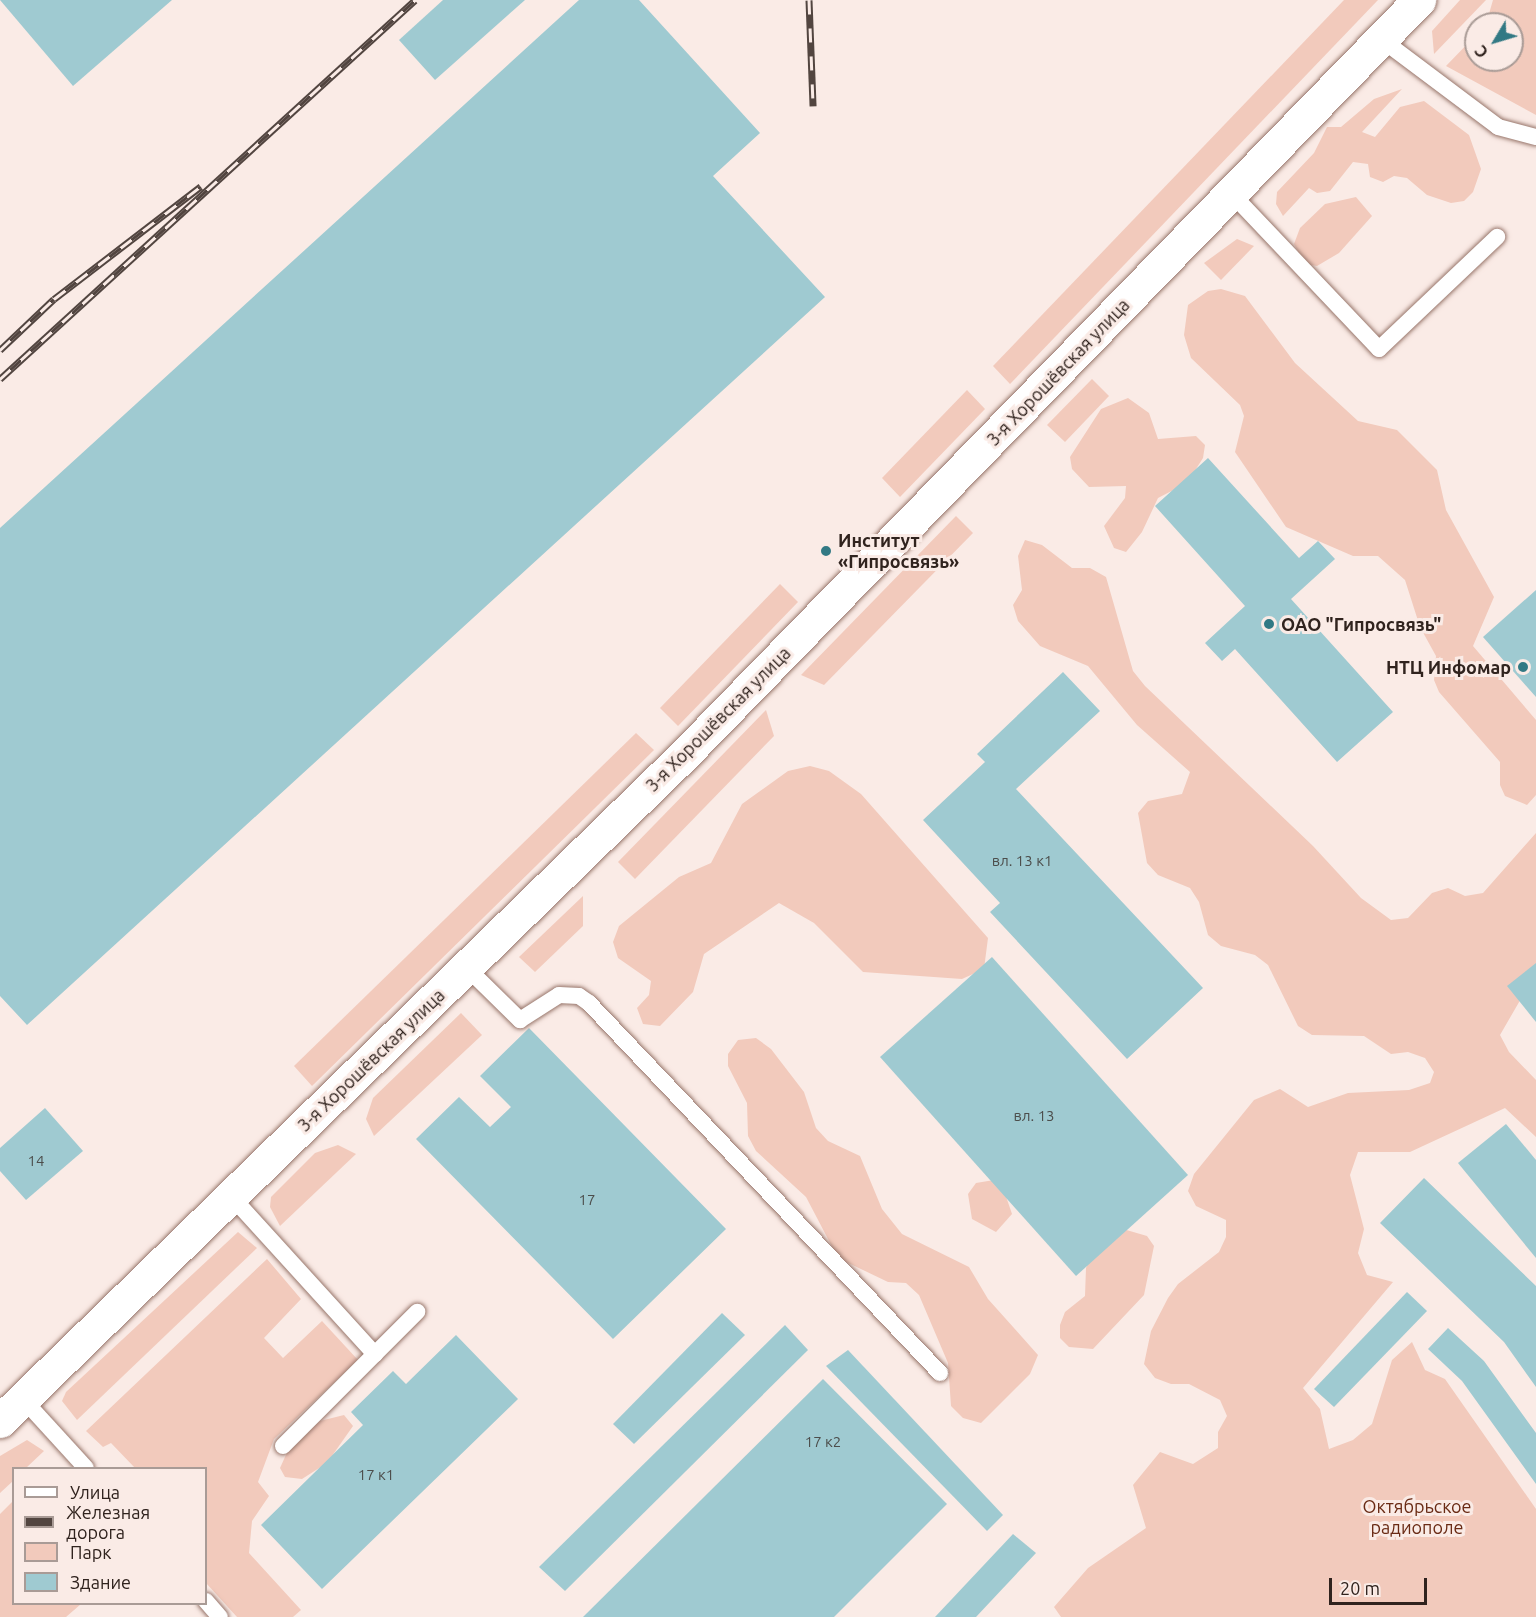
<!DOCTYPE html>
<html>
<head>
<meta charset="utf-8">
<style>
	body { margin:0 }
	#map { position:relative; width:1536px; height:1617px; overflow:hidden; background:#faebe6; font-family:Ubuntu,sans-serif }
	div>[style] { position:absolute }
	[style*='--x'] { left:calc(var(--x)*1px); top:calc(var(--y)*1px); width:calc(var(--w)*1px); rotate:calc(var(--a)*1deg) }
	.green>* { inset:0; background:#f2cabc }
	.building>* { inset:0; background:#9fcad1 }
	.roads { filter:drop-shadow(0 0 2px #98766b) drop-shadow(0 0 2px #98766b) }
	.service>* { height:16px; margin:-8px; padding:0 8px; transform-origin:8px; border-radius:8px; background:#fff }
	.tertiary>* { height:33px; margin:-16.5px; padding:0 16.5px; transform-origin:16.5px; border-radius:16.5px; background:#fff }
	.rail>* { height:7px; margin-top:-3.5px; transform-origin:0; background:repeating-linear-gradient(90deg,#faebe6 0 14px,#524540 0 28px); box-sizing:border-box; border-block:2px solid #524540 }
	.dots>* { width:16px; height:16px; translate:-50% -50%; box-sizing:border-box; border:3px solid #faebe6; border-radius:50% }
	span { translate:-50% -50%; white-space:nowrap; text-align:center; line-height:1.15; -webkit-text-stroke:6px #faebe6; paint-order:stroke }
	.number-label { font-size:15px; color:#4c4d4b }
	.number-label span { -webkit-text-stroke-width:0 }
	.street-label { font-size:18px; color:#30231e }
	.poi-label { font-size:18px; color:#30231e; font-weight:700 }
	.left { translate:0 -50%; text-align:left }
	.right { translate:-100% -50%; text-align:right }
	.park-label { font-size:18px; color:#6a2b15 }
	.legend { position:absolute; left:12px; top:1467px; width:195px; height:138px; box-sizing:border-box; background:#faebe6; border:2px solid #a99b96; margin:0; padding:8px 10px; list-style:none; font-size:18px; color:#30231e }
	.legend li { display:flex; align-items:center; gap:12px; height:30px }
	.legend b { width:30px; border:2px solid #a99b96 }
	.north { position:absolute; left:1464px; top:12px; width:60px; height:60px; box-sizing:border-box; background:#faebe6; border:2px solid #a99b96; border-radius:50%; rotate:232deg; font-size:16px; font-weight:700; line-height:24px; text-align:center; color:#30231e }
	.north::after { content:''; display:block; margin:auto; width:21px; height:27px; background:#327984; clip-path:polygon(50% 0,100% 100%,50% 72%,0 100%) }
	.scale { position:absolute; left:1329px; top:1578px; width:98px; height:27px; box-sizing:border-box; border:3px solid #30231e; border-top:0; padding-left:8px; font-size:18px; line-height:21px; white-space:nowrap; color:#30231e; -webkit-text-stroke:4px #faebe6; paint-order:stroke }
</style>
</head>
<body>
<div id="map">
	<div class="green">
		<div style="clip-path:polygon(1344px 0,1378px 0,1010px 384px,993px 366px)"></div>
		<div style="clip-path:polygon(1460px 0,1486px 0,1434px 54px,1432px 31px)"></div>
		<div style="clip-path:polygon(1493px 0,1536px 0,1536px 115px,1446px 66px,1476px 35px,1476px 60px,1512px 60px,1512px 24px,1486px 24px)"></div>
		<div style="clip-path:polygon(1402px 89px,1362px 132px,1375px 137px,1400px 107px,1424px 101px,1469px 135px,1481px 169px,1473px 192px,1464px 201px,1451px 203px,1427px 195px,1407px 178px,1394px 176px,1383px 182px,1370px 177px,1368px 164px,1353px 162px,1330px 191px,1317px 193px,1309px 188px,1283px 216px,1276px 204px,1277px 192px,1314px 153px,1327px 127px,1341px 127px,1374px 99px)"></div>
		<div style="clip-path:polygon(1356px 197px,1372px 216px,1339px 253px,1317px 266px,1305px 264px,1294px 244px,1300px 228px,1325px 204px)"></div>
		<div style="clip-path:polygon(1237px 239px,1254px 246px,1221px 280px,1204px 263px)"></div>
		<div style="clip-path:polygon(1221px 289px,1245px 296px,1295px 363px,1358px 421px,1397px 430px,1437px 470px,1446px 510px,1494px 597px,1473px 646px,1536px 720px,1536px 795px,1527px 805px,1505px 796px,1500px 785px,1500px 762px,1439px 692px,1434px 680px,1436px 656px,1420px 627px,1405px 580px,1378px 556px,1353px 556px,1286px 527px,1235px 452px,1244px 416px,1240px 405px,1191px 358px,1184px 335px,1188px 305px,1208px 291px)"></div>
		<div style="clip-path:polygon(1092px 379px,1109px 396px,1065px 442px,1047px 425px)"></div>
		<div style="clip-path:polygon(967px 390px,985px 409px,900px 497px,882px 478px)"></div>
		<div style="clip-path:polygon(1128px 398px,1149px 413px,1158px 439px,1196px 436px,1205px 445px,1203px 458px,1187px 483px,1158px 498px,1142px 532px,1126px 552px,1114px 548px,1104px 526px,1125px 498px,1126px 486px,1089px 487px,1072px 469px,1070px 457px,1101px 409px)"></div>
		<div style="clip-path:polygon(956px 516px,973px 533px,824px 685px,801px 675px)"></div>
		<div style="clip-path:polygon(1025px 540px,1042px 545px,1072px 568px,1090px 568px,1106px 577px,1133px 671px,1145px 686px,1313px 846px,1361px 898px,1391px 920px,1408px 918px,1432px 893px,1448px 888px,1465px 896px,1483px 893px,1536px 833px,1536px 990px,1522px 997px,1500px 1035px,1509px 1052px,1536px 1080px,1536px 1137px,1505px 1108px,1410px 1152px,1358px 1152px,1350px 1175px,1364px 1229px,1358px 1253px,1367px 1275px,1393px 1282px,1303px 1388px,1320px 1409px,1329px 1449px,1353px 1440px,1372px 1424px,1392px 1360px,1412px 1342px,1425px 1370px,1445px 1379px,1536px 1509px,1536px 1617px,1061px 1617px,1054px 1607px,1088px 1568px,1146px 1528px,1133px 1485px,1160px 1452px,1193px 1464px,1218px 1448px,1218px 1432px,1227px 1416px,1220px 1400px,1189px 1384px,1171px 1384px,1155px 1378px,1144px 1364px,1151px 1331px,1168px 1298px,1178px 1284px,1219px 1252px,1226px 1237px,1226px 1220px,1196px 1206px,1188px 1191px,1194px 1174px,1254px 1100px,1280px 1089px,1308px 1107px,1348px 1093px,1409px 1090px,1430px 1083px,1434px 1072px,1425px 1058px,1408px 1052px,1391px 1054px,1364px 1036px,1312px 1035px,1298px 1026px,1268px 965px,1255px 955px,1221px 946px,1208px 935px,1199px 902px,1190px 888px,1158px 875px,1147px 863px,1138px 813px,1148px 801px,1182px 794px,1190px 772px,1137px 725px,1088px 666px,1040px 646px,1018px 621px,1013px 605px,1022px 590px,1018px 556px)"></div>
		<div style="clip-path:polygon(780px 584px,798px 602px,678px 726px,660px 708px)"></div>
		<div style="clip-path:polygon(766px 710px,774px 736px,635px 879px,618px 862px)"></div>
		<div style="clip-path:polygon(636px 733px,654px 750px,312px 1086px,294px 1066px)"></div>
		<div style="clip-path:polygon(810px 766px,829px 771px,861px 794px,988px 938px,984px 969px,962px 979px,863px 972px,814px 923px,779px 903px,704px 954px,693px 992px,660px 1026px,643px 1024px,637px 1008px,649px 995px,651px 981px,618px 958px,613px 942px,619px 926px,679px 877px,711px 863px,742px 804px,788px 771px)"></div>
		<div style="clip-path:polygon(583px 896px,583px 926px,535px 972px,519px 957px)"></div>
		<div style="clip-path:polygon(461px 1013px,482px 1035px,374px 1136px,366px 1119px,373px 1098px)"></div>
		<div style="clip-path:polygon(756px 1038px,771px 1049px,804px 1092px,816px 1128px,828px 1141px,860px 1156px,882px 1209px,902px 1234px,969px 1267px,988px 1299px,1038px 1355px,1030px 1374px,981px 1423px,963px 1418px,951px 1406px,948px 1363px,919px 1295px,906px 1283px,888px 1282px,838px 1258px,806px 1197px,756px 1151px,748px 1136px,747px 1103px,728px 1066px,728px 1054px,738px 1040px)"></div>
		<div style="clip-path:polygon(338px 1145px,356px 1154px,280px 1226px,270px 1207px,271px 1197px,315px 1153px)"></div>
		<div style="clip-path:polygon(1000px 1179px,1012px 1214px,996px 1232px,972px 1219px,968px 1194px,976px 1183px)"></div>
		<div style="clip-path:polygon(1123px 1229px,1147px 1236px,1154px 1246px,1144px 1295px,1093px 1349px,1069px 1347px,1060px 1338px,1060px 1325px,1065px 1312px,1085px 1296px,1086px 1268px,1094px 1249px)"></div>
		<div style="clip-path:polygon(238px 1232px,257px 1248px,77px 1420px,62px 1401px,66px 1392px)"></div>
		<div style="clip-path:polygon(267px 1259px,301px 1299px,264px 1338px,283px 1358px,322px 1321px,358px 1360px,274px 1439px,258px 1482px,269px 1496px,252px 1521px,249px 1553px,301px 1610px,293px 1617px,237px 1617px,206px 1583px,206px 1468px,135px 1468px,111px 1443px,103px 1447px,86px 1431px)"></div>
		<div style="clip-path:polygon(344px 1415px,353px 1426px,327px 1463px,302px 1479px,285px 1477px,280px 1468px,290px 1446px,320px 1421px)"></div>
		<div style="clip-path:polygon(27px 1440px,44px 1451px,26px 1468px,14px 1468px,13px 1481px,0 1493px,0 1456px)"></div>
		<div style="clip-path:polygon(13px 1501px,14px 1604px,81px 1604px,66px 1617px,0 1617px,0 1514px)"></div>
	</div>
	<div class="building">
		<div style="clip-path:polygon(0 0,172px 0,73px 86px)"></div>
		<div style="clip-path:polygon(443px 0,525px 0,435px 80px,399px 40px)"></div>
		<div style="clip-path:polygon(579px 0,639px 0,760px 133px,713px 176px,825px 297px,27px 1025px,0 996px,0 528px)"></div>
		<div style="clip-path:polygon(1208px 458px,1299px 558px,1318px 541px,1335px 559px,1291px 599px,1393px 712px,1337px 762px,1235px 649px,1222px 661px,1205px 643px,1245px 606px,1155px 506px)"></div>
		<div style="clip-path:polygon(1536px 590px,1536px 697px,1483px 637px)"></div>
		<div style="clip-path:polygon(1063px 672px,1100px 711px,1016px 789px,1203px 988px,1127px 1059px,990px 912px,1000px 903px,923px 820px,985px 762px,977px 754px)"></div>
		<div style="clip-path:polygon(992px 957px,1188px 1175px,1076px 1276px,880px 1057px)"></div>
		<div style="clip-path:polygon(1536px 963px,1536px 1022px,1507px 986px)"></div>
		<div style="clip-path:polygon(529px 1028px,726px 1229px,613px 1339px,416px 1139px,459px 1097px,490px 1127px,511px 1107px,480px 1076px)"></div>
		<div style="clip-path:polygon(45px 1108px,83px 1151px,26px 1200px,0 1171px,0 1148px)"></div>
		<div style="clip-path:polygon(1506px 1124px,1536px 1160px,1536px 1258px,1458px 1163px)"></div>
		<div style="clip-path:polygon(1424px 1178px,1536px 1286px,1536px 1387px,1504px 1342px,1380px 1223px)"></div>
		<div style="clip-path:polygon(1407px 1292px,1427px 1311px,1334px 1407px,1314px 1389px)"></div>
		<div style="clip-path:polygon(722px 1313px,745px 1335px,634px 1444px,613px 1424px)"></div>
		<div style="clip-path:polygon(785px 1325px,808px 1350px,565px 1591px,539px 1567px)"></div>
		<div style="clip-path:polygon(1448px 1328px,1484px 1361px,1536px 1433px,1536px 1484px,1462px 1381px,1428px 1349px)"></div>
		<div style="clip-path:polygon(456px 1335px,518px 1399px,322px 1589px,261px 1525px,363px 1425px,351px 1412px,393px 1371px,406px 1384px)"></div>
		<div style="clip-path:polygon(848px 1350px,1003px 1515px,987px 1531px,826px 1366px)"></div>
		<div style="clip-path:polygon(823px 1379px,947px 1504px,834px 1617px,583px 1617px)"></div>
		<div style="clip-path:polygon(1013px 1534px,1036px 1553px,976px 1617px,935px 1617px)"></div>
	</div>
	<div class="roads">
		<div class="service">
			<div style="--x:1381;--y:39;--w:146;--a:36.9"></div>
			<div style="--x:1498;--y:127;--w:39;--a:15"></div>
			<div style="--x:1231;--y:193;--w:215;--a:46.5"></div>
			<div style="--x:1379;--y:349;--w:163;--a:-43.5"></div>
			<div style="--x:466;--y:967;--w:76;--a:44.5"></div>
			<div style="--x:520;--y:1020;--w:46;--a:-32.7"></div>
			<div style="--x:559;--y:995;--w:20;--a:3"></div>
			<div style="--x:579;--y:996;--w:12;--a:35"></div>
			<div style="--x:589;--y:1003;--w:510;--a:46.51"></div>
			<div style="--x:231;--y:1196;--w:214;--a:47.7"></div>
			<div style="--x:23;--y:1399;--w:93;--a:47.6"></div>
			<div style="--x:283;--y:1446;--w:190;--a:-45"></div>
			<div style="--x:206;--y:1601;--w:21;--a:49"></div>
		</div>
		<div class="tertiary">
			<div style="--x:0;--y:1421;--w:955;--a:-44.24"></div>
			<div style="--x:684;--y:755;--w:1054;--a:-45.77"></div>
		</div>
	</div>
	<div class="rail">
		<div style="--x:809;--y:0;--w:106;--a:87.8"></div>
		<div style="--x:0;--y:350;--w:74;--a:-43.4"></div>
		<div style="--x:54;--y:299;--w:185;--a:-37.5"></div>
		<div style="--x:0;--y:379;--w:562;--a:-42.4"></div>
	</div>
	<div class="dots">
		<div style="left:826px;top:551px;background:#327984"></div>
		<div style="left:1269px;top:624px;background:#327984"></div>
		<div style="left:1523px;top:667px;background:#327984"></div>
	</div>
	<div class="number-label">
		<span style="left:1022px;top:861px">вл. 13 к1</span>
		<span style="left:1034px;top:1116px">вл. 13</span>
		<span style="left:36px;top:1161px">14</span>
		<span style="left:587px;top:1200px">17</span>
		<span style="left:823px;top:1442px">17 к2</span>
		<span style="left:376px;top:1475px">17 к1</span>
	</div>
	<div class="street-label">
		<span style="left:1058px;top:372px;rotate:-46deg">3-я Хорошёвская улица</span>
		<span style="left:718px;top:719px;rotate:-45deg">3-я Хорошёвская улица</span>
		<span style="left:371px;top:1060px;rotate:-44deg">3-я Хорошёвская улица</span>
	</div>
	<div class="poi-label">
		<span class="left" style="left:838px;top:551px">Институт<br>«Гипросвязь»</span>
		<span class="left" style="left:1281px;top:624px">ОАО "Гипросвязь"</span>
		<span class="right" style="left:1511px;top:667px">НТЦ Инфомар</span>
	</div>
	<div class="park-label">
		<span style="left:1417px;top:1517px">Октябрьское<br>радиополе</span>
	</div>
	<ul class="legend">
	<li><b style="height:8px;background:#fff"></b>Улица</li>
	<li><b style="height:8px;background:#524540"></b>Железная дорога</li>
	<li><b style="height:16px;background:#f2cabc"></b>Парк</li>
	<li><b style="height:16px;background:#9fcad1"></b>Здание</li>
	</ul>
	<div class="north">С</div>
	<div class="scale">20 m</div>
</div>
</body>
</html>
